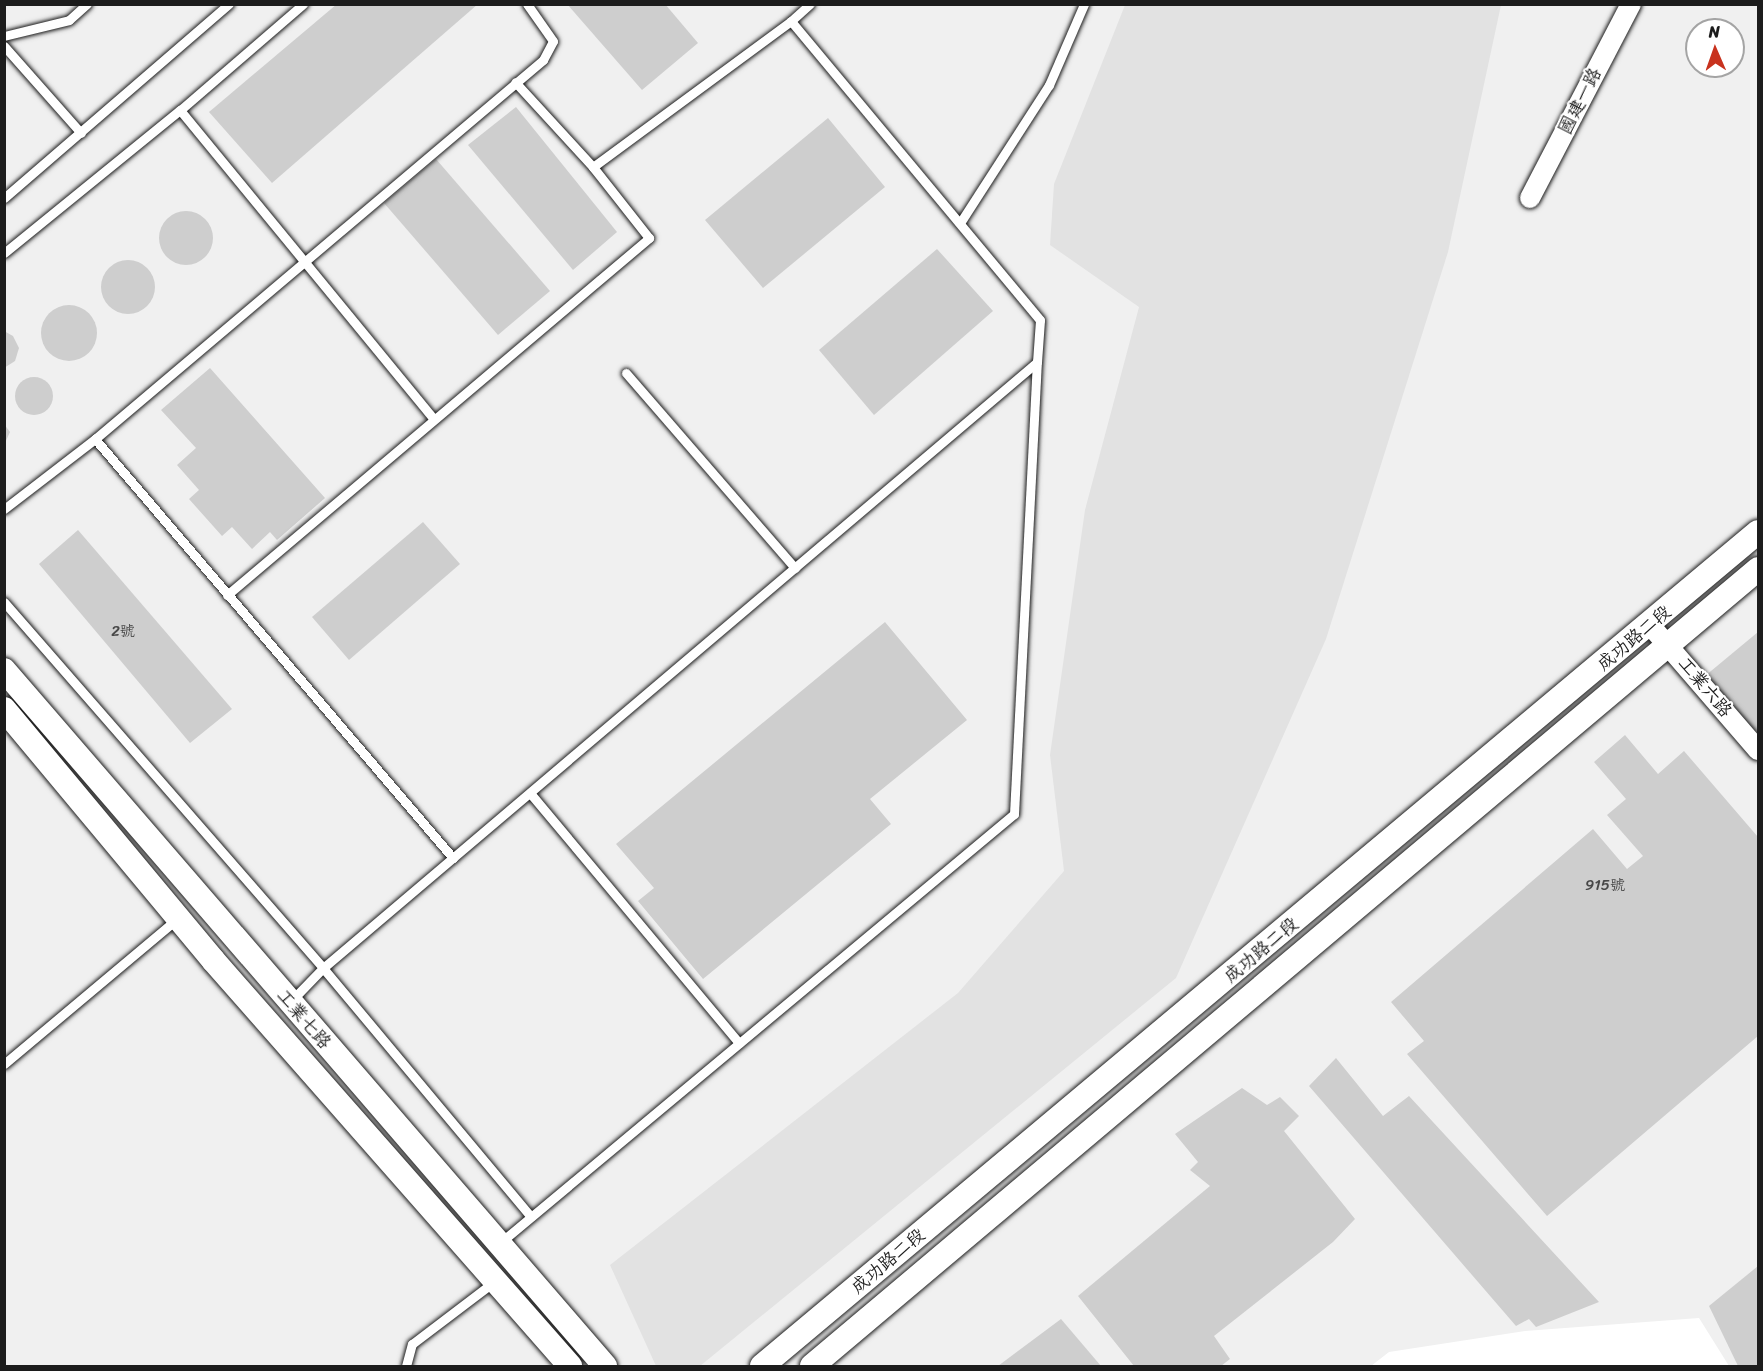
<!DOCTYPE html>
<html>
<head>
<meta charset="utf-8">
<style>
	body { margin:0 }
	#map { position:relative; width:1763px; height:1371px; overflow:hidden; background:#fff; font-family:Sriracha,"LXGW WenKai TC",sans-serif }
	div>[style] { position:absolute }
	[style*='--x'] { left:calc(var(--x)*1px); top:calc(var(--y)*1px); width:calc(var(--w)*1px); rotate:calc(var(--a)*1deg) }
	.built>* { inset:0; background:#f0f0f0 }
	.green>* { inset:0; background:#e2e2e2 }
	.building>* { inset:0; background:#cecece }
	.round { border-radius:50% }
	.roads { filter:drop-shadow(0 0 2px #1c1c1c) drop-shadow(0 0 2px #1c1c1c) }
	.service>* { height:9px; margin:-4.5px; padding:0 4.5px; transform-origin:4.5px; border-radius:4.5px; background:#fff }
	.minor>* { height:20px; margin:-10px; padding:0 10px; transform-origin:10px; border-radius:10px; background:#fff }
	.tertiary>* { height:24px; margin:-12px; padding:0 12px; transform-origin:12px; border-radius:12px; background:#fff }
	span { translate:-50% -50%; white-space:nowrap; text-align:center; line-height:1.15; -webkit-text-stroke:4.5px #fff; paint-order:stroke }
	.number-label { font-size:15px; color:#484848 }
	.number-label span { -webkit-text-stroke-width:0 }
	.street-label { font-size:18px; color:#1c1c1c }
	.frame { position:absolute; inset:0; border:6px solid #1c1c1c; pointer-events:none }
	.north { position:absolute; left:1685px; top:18px; width:60px; height:60px; box-sizing:border-box; background:#fff; border:2px solid #a4a4a4; border-radius:50%; rotate:358deg; font-size:16px; font-weight:700; line-height:24px; text-align:center; color:#1c1c1c }
	.north::after { content:''; display:block; margin:auto; width:21px; height:27px; background:#c8321e; clip-path:polygon(50% 0,100% 100%,50% 72%,0 100%) }
</style>
</head>
<body>
<div id="map">
	<div class="built">
		<div style="clip-path:polygon(evenodd,5px 5px,1758px 5px,1758px 1366px,1729px 1366px,1699px 1318px,1525px 1331px,1389px 1352px,1371px 1366px,5px 1366px,5px 5px,1697px 30px,1733px 30px,1733px 66px,1697px 66px,1697px 30px)"></div>
	</div>
	<div class="green">
		<div style="clip-path:polygon(1125px 5px,1501px 5px,1448px 252px,1326px 639px,1176px 978px,700px 1366px,656px 1366px,610px 1265px,958px 993px,1064px 871px,1050px 755px,1085px 510px,1139px 307px,1050px 245px,1054px 184px)"></div>
	</div>
	<div class="building">
		<div style="clip-path:polygon(337px 4px,478px 4px,272px 183px,209px 112px)"></div>
		<div style="clip-path:polygon(567px 4px,665px 4px,698px 43px,642px 90px)"></div>
		<div style="clip-path:polygon(516px 107px,617px 232px,573px 270px,468px 145px)"></div>
		<div style="clip-path:polygon(828px 118px,885px 187px,763px 288px,705px 220px)"></div>
		<div style="clip-path:polygon(436px 159px,550px 291px,498px 335px,384px 203px)"></div>
		<div class="round" style="left:159px;top:211px;width:54px;height:54px"></div>
		<div style="clip-path:polygon(937px 249px,993px 311px,874px 415px,819px 350px)"></div>
		<div class="round" style="left:101px;top:260px;width:54px;height:54px"></div>
		<div class="round" style="left:41px;top:305px;width:56px;height:56px"></div>
		<div style="clip-path:polygon(4px 331px,13px 336px,19px 348px,15px 361px,4px 368px)"></div>
		<div style="clip-path:polygon(210px 368px,325px 498px,277px 540px,270px 532px,252px 549px,232px 527px,222px 536px,189px 499px,199px 490px,177px 465px,196px 448px,161px 410px)"></div>
		<div class="round" style="left:15px;top:377px;width:38px;height:38px"></div>
		<div style="clip-path:polygon(4px 424px,10px 432px,4px 445px)"></div>
		<div style="clip-path:polygon(423px 522px,460px 564px,349px 660px,312px 617px)"></div>
		<div style="clip-path:polygon(78px 530px,232px 709px,190px 743px,39px 564px)"></div>
		<div style="clip-path:polygon(885px 622px,967px 720px,870px 799px,891px 824px,703px 979px,638px 901px,654px 888px,616px 844px)"></div>
		<div style="clip-path:polygon(1758px 632px,1758px 740px,1705px 676px)"></div>
		<div style="clip-path:polygon(1625px 735px,1658px 774px,1684px 751px,1758px 837px,1758px 1036px,1547px 1216px,1407px 1054px,1424px 1041px,1391px 1002px,1593px 829px,1627px 869px,1643px 856px,1607px 815px,1626px 799px,1594px 762px)"></div>
		<div style="clip-path:polygon(1336px 1058px,1383px 1116px,1409px 1096px,1599px 1302px,1536px 1327px,1529px 1319px,1516px 1326px,1309px 1086px)"></div>
		<div style="clip-path:polygon(1242px 1088px,1267px 1105px,1280px 1097px,1299px 1116px,1284px 1131px,1355px 1219px,1333px 1242px,1214px 1336px,1230px 1359px,1221px 1366px,1134px 1366px,1078px 1296px,1210px 1186px,1190px 1170px,1198px 1162px,1175px 1134px)"></div>
		<div style="clip-path:polygon(1758px 1266px,1758px 1366px,1738px 1366px,1709px 1306px)"></div>
		<div style="clip-path:polygon(1061px 1319px,1101px 1366px,998px 1366px)"></div>
	</div>
	<div class="roads">
		<div class="service">
			<div style="--x:303;--y:4;--w:162;--a:139.2"></div>
			<div style="--x:180;--y:110;--w:399;--a:50.6"></div>
			<div style="--x:791;--y:21;--w:25;--a:-42"></div>
			<div style="--x:4;--y:36;--w:67;--a:-13.8"></div>
			<div style="--x:69;--y:20;--w:24;--a:-42"></div>
			<div style="--x:4;--y:46;--w:116;--a:48.5"></div>
			<div style="--x:4;--y:198;--w:297;--a:-40.8"></div>
			<div style="--x:960;--y:223;--w:164;--a:-57.2"></div>
			<div style="--x:1049;--y:85;--w:88;--a:-66.6"></div>
			<div style="--x:4;--y:253;--w:227;--a:-39.1"></div>
			<div style="--x:626;--y:373;--w:258;--a:49.1"></div>
			<div style="--x:95;--y:439;--w:551;--a:49.49"></div>
			<div style="--x:4;--y:509;--w:115;--a:-37.6"></div>
			<div style="--x:95;--y:439;--w:587;--a:-40.23"></div>
			<div style="--x:543;--y:60;--w:21;--a:-62"></div>
			<div style="--x:553;--y:41;--w:45;--a:-125.1"></div>
			<div style="--x:227;--y:595;--w:553;--a:-40.23"></div>
			<div style="--x:649;--y:238;--w:90;--a:-128.3"></div>
			<div style="--x:4;--y:602;--w:486;--a:48.9"></div>
			<div style="--x:323;--y:968;--w:324;--a:50.1"></div>
			<div style="--x:530;--y:793;--w:326;--a:50.1"></div>
			<div style="--x:292;--y:1000;--w:45;--a:-45.9"></div>
			<div style="--x:323;--y:968;--w:936;--a:-40.32"></div>
			<div style="--x:1037;--y:362;--w:42;--a:-85.9"></div>
			<div style="--x:1040;--y:320;--w:389;--a:-129.8"></div>
			<div style="--x:791;--y:21;--w:246;--a:143.6"></div>
			<div style="--x:593;--y:167;--w:115;--a:-132.5"></div>
			<div style="--x:4;--y:1064;--w:226;--a:-40"></div>
			<div style="--x:501;--y:1242;--w:668;--a:-39.84"></div>
			<div style="--x:1014;--y:814;--w:453;--a:-87.1"></div>
			<div style="--x:406;--y:1366;--w:23;--a:-75"></div>
			<div style="--x:412;--y:1344;--w:104;--a:-37.2"></div>
		</div>
		<div class="minor">
			<div style="--x:1530;--y:198;--w:219;--a:-62.5"></div>
			<div style="--x:1650;--y:625;--w:165;--a:49.2"></div>
		</div>
		<div class="tertiary">
			<div style="--x:4;--y:670;--w:920;--a:49.19"></div>
			<div style="--x:4;--y:709;--w:327;--a:50.2"></div>
			<div style="--x:213;--y:960;--w:541;--a:48.67"></div>
			<div style="--x:762;--y:1366;--w:1299;--a:-39.94"></div>
			<div style="--x:812;--y:1366;--w:1237;--a:-40.11"></div>
		</div>
	</div>
	<div class="number-label">
		<span style="left:123px;top:632px">2號</span>
		<span style="left:1605px;top:886px">915號</span>
	</div>
	<div class="street-label">
		<span style="left:1580px;top:101px;rotate:-63deg">國建一路</span>
		<span style="left:1634px;top:638px;rotate:-40deg">成功路二段</span>
		<span style="left:1705px;top:687px;rotate:50deg">工業六路</span>
		<span style="left:1261px;top:950px;rotate:-40deg">成功路二段</span>
		<span style="left:304px;top:1019px;rotate:49deg">工業七路</span>
		<span style="left:888px;top:1261px;rotate:-40deg">成功路二段</span>
	</div>
	<div class="frame"></div>
	<div class="north">N</div>
</div>
</body>
</html>
